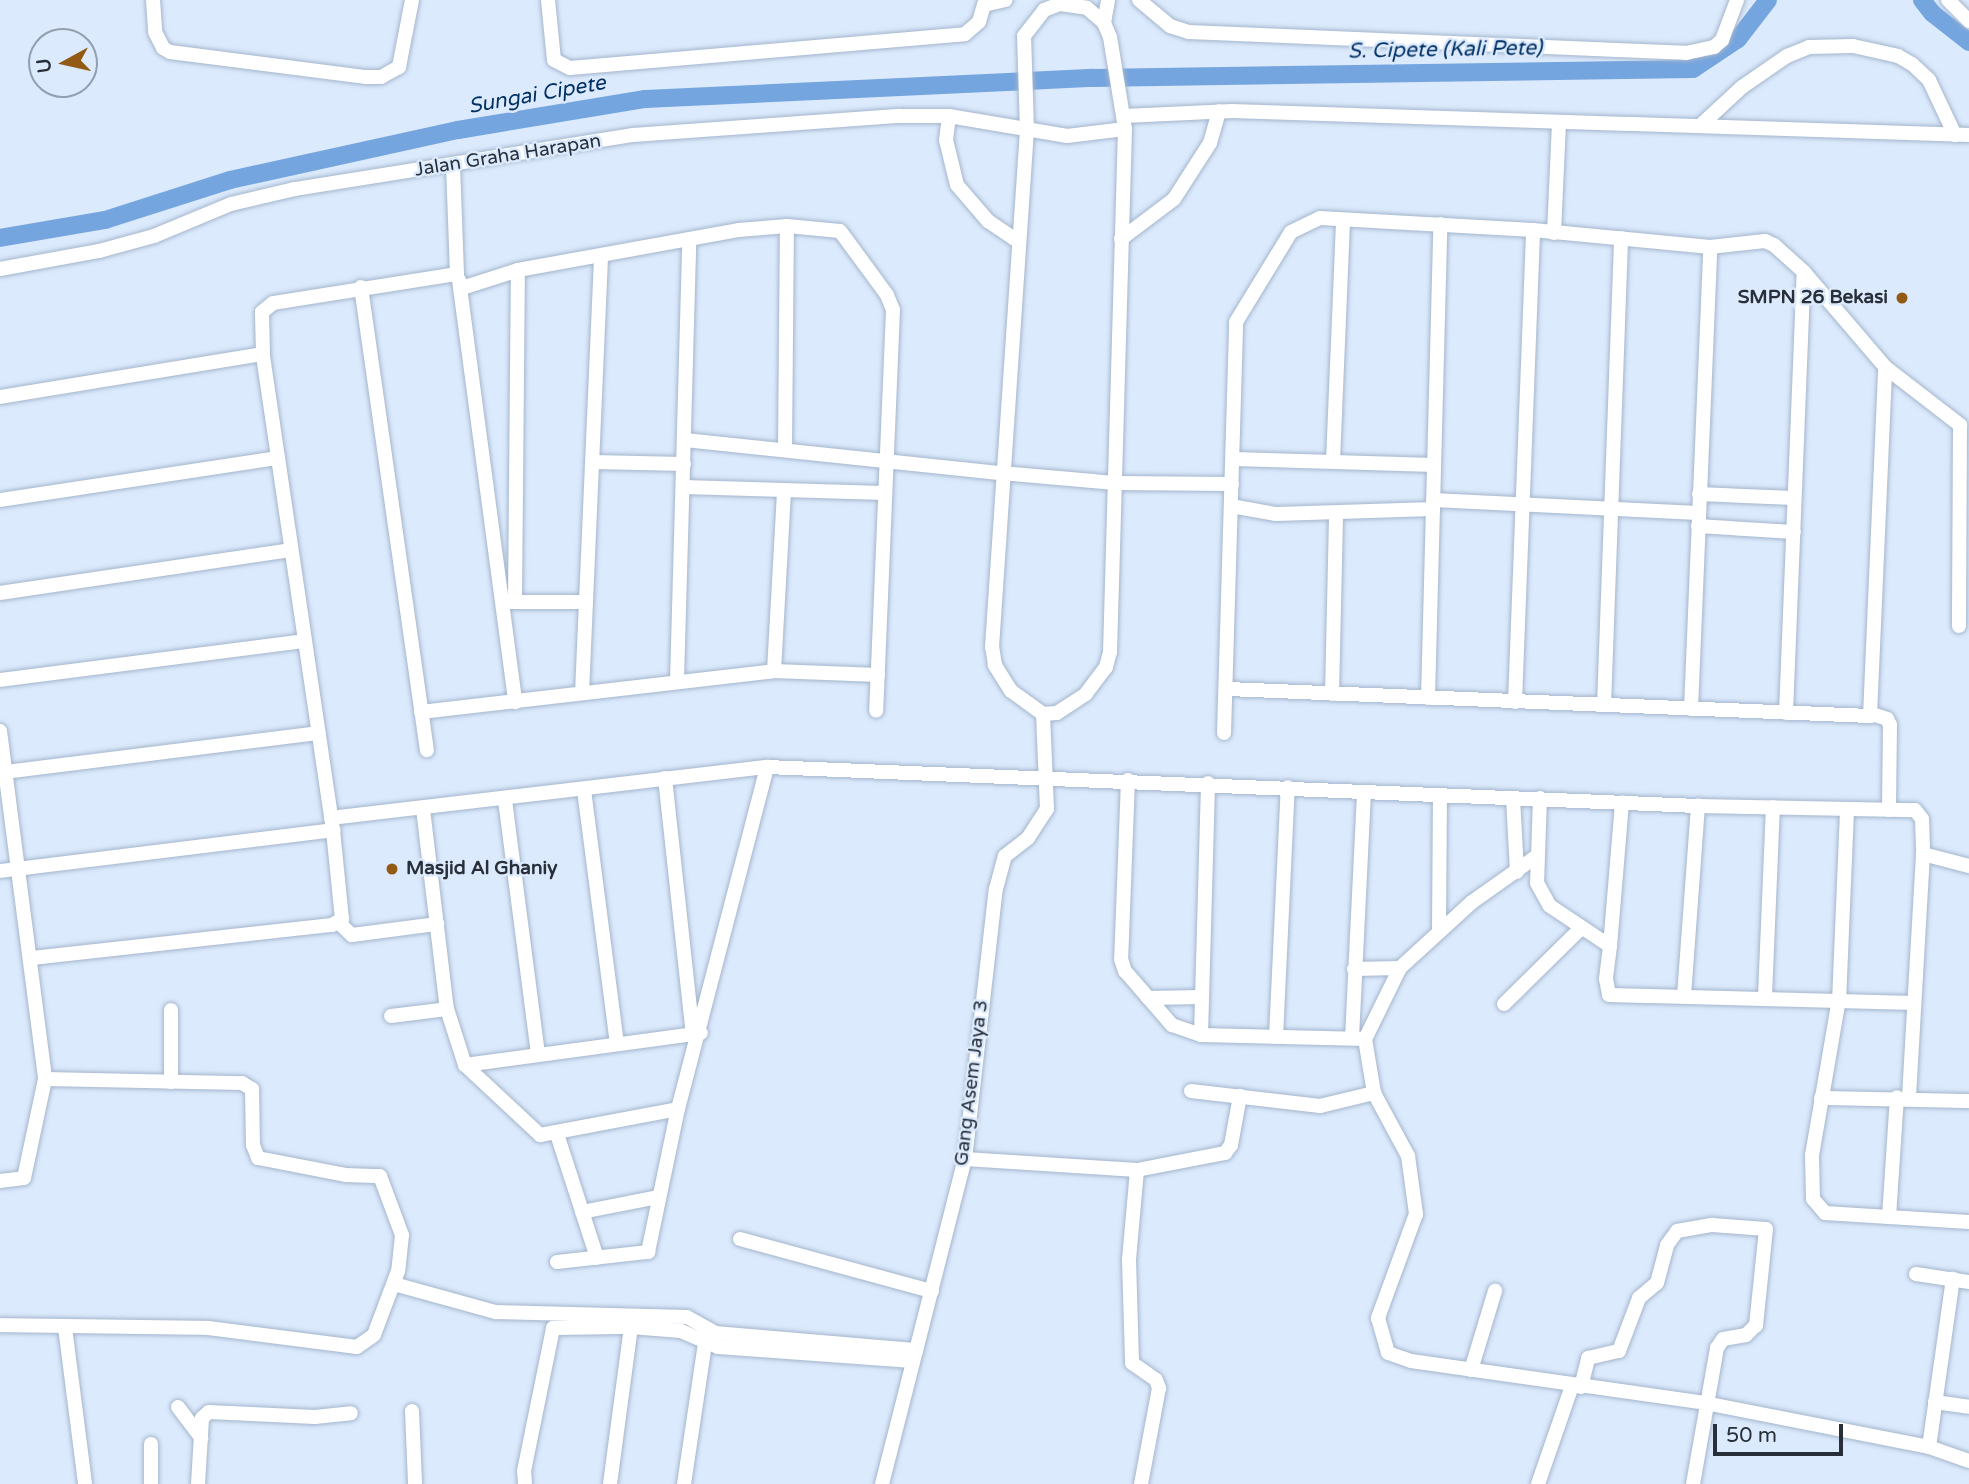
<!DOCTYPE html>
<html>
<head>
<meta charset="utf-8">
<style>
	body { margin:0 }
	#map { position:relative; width:1969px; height:1484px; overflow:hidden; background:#dceafd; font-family:"Varela Round",sans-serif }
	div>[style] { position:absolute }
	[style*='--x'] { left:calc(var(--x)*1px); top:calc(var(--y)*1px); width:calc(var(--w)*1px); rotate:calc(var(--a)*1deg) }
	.canal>* { height:18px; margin:-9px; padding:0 9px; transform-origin:9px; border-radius:9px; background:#75a5df }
	.roads { filter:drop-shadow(0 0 2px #a4b6cc) drop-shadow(0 0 2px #a4b6cc) }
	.minor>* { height:14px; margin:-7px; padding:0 7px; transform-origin:7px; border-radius:7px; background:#fff }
	.dots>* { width:19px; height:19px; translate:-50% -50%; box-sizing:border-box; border:4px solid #dceafd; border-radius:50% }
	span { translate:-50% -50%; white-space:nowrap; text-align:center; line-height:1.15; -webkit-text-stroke:5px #dceafd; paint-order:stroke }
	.street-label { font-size:19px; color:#282f38 }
	.poi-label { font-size:19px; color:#282f38; font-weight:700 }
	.right { translate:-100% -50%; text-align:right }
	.left { translate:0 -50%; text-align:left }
	.water-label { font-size:21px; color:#003064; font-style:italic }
	.north { position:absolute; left:28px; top:28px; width:70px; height:70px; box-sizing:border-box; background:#dceafd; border:2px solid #949fae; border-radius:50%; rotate:262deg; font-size:19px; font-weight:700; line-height:28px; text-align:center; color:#282f38 }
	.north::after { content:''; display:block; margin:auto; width:24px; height:32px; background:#925a14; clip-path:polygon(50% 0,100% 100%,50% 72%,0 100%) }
	.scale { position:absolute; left:1713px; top:1424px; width:130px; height:32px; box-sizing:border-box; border:4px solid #282f38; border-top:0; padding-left:9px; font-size:21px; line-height:24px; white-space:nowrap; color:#282f38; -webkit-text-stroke:5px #dceafd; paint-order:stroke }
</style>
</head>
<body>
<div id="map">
	<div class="canal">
		<div style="--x:1922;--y:0;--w:16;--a:52"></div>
		<div style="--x:1932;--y:13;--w:47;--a:38.1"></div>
		<div style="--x:0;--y:238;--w:107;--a:-9.7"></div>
		<div style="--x:105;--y:220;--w:131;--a:-17.7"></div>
		<div style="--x:230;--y:180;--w:233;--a:-12.4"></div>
		<div style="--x:458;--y:130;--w:190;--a:-9.4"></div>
		<div style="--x:645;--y:99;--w:449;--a:-2.7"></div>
		<div style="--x:1094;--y:78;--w:599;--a:-0.86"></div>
		<div style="--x:1693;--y:69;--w:54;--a:-33.7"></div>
		<div style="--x:1738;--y:39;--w:49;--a:-52.4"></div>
	</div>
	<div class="roads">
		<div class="minor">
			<div style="--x:153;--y:0;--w:32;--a:86"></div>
			<div style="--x:155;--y:32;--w:18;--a:63"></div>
			<div style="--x:163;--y:48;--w:8;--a:30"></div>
			<div style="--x:170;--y:52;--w:198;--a:7.3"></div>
			<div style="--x:366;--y:77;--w:15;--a:0"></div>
			<div style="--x:381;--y:77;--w:21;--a:-29"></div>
			<div style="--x:399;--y:67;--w:68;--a:-79"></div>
			<div style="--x:548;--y:0;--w:60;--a:84.3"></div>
			<div style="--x:554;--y:60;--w:18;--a:27"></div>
			<div style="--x:570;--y:68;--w:396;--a:-4.9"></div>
			<div style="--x:965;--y:34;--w:18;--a:-41"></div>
			<div style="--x:979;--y:22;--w:18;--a:-74"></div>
			<div style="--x:984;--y:5;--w:22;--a:-13"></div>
			<div style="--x:1139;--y:0;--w:40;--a:40"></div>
			<div style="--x:1170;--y:26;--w:20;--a:18"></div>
			<div style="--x:1189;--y:32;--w:497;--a:2.4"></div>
			<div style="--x:1686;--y:53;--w:29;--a:-12"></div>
			<div style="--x:1714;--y:47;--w:11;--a:-41"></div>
			<div style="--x:1722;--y:40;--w:43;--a:-69.4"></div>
			<div style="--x:1948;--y:0;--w:30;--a:45"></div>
			<div style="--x:1060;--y:4;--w:27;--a:8"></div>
			<div style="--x:1087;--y:8;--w:23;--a:41"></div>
			<div style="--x:1104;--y:23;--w:15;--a:67"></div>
			<div style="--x:1110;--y:37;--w:93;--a:80.7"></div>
			<div style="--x:1125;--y:129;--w:523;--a:91.64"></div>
			<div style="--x:1110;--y:652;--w:16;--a:105"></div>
			<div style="--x:1106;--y:667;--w:34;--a:127"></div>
			<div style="--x:1086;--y:694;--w:35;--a:147"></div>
			<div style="--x:1057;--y:713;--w:14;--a:176"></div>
			<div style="--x:1043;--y:714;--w:39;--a:-144"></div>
			<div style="--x:1011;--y:691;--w:31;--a:-122"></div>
			<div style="--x:995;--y:665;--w:18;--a:-99"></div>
			<div style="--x:992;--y:647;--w:518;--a:-86.13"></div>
			<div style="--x:1027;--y:130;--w:94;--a:-91.8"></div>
			<div style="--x:1024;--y:36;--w:33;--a:-52"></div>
			<div style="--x:1044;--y:10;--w:17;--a:-21"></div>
			<div style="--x:1104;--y:23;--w:23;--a:-80"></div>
			<div style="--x:949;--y:116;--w:24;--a:97"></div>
			<div style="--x:946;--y:140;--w:46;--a:76.3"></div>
			<div style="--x:957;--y:185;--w:48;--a:49.3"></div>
			<div style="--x:988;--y:221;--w:37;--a:34"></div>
			<div style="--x:1124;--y:116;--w:108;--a:-2.7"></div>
			<div style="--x:1232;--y:111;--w:737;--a:1.87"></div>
			<div style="--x:1701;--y:125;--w:56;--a:-42.8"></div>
			<div style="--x:1742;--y:87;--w:55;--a:-34.6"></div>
			<div style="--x:1787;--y:56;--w:24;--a:-22"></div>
			<div style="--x:1809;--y:47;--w:44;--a:-1.3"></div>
			<div style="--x:1853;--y:46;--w:46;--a:12.5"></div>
			<div style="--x:1898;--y:56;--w:16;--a:30"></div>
			<div style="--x:1912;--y:64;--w:23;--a:43"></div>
			<div style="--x:1929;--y:80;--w:61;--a:64.7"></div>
			<div style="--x:1554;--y:233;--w:110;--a:-87.4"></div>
			<div style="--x:1121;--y:239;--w:66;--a:-37"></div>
			<div style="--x:1174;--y:199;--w:67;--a:-57.3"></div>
			<div style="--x:1210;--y:143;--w:33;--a:-74"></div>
			<div style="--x:0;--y:269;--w:101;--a:-10.3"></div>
			<div style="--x:99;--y:251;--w:57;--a:-15.3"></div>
			<div style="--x:154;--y:236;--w:83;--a:-22.6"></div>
			<div style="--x:231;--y:204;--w:66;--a:-13.2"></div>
			<div style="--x:295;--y:189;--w:342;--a:-9.1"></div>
			<div style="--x:633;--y:135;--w:268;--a:-4.1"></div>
			<div style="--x:900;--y:116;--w:49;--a:0"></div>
			<div style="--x:949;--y:116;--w:120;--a:9.6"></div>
			<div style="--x:1067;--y:136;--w:58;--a:-6.9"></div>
			<div style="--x:459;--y:280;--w:426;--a:82.4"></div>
			<div style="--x:361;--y:287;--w:468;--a:81.9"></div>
			<div style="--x:462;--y:288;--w:59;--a:-17.8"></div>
			<div style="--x:518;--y:270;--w:225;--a:-10.3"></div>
			<div style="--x:739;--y:230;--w:48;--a:-4.8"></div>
			<div style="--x:787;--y:226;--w:53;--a:5.4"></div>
			<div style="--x:840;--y:231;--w:79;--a:53.7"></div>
			<div style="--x:887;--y:295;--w:16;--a:68"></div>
			<div style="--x:893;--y:310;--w:401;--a:92.4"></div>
			<div style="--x:0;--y:397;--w:266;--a:-9.3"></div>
			<div style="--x:685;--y:440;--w:318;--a:6"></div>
			<div style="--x:1001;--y:473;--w:114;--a:5"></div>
			<div style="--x:1115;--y:483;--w:117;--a:0.5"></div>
			<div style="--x:785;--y:448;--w:222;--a:-89.5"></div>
			<div style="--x:1234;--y:459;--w:200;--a:1.7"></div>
			<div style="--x:1333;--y:461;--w:240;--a:-87.6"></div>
			<div style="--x:593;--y:462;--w:91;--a:1.3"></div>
			<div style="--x:684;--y:487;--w:200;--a:1.7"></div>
			<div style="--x:1699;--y:494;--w:95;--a:2.4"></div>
			<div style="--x:0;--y:500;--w:281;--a:-8.6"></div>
			<div style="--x:1433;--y:500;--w:265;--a:2.8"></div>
			<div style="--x:1231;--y:506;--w:46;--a:10.1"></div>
			<div style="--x:1276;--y:514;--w:157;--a:-1.8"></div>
			<div style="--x:1698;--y:526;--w:96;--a:3.6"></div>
			<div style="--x:0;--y:593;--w:293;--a:-8.4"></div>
			<div style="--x:507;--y:602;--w:79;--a:0"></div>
			<div style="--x:515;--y:602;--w:332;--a:-89.5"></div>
			<div style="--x:774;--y:671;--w:181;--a:-86.8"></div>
			<div style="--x:0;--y:680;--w:307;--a:-7.3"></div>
			<div style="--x:677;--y:681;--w:442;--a:-88.4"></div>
			<div style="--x:1228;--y:689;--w:643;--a:2.41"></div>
			<div style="--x:1870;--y:716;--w:349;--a:-87.5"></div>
			<div style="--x:582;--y:693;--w:437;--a:-87.5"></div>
			<div style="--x:1332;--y:694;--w:180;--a:-88.7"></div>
			<div style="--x:1428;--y:698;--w:474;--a:-88.5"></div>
			<div style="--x:1515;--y:702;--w:472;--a:-87.8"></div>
			<div style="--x:1604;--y:705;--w:467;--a:-87.9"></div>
			<div style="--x:1691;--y:709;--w:462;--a:-87.6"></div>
			<div style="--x:421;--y:712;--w:355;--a:-6.6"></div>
			<div style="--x:774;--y:671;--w:104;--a:2.2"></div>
			<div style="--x:1786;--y:713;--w:441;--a:-87.7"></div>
			<div style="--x:1872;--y:714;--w:16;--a:18"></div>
			<div style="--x:1887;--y:719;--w:7;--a:63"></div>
			<div style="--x:1890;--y:725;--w:85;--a:90.7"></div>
			<div style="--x:0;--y:731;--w:351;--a:82.6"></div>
			<div style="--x:1224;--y:733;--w:411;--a:-88.3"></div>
			<div style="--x:1236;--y:322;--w:105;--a:-58.6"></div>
			<div style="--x:1291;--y:232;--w:32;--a:-26"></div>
			<div style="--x:1320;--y:218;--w:213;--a:3.2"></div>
			<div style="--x:1533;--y:230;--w:178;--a:5.5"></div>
			<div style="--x:1710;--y:247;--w:55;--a:-6.2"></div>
			<div style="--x:1765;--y:241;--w:10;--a:24"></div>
			<div style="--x:1774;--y:245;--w:40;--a:42"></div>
			<div style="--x:1804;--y:272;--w:125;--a:49.5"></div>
			<div style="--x:1885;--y:367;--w:95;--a:37.7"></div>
			<div style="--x:1960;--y:425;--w:201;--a:90.3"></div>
			<div style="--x:5;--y:772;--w:316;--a:-7.1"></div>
			<div style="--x:665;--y:778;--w:258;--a:83.8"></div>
			<div style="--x:1128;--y:780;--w:179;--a:92.2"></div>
			<div style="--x:1121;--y:959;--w:13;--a:72"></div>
			<div style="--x:1125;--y:971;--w:72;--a:49"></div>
			<div style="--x:1172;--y:1025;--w:31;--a:19"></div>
			<div style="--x:1201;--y:1035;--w:164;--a:1.4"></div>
			<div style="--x:584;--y:790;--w:256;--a:82.6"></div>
			<div style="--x:1513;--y:798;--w:74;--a:86.9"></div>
			<div style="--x:1540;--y:798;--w:85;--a:92"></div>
			<div style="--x:1537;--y:883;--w:26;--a:61"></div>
			<div style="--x:1550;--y:906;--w:72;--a:33.7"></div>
			<div style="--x:1610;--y:946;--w:33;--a:97"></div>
			<div style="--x:1606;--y:979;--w:16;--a:79"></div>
			<div style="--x:1609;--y:995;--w:305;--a:1.5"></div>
			<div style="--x:505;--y:800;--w:257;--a:82.6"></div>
			<div style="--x:423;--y:809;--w:201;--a:83.2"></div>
			<div style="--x:447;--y:1009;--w:59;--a:72.2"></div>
			<div style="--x:465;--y:1065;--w:103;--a:43"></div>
			<div style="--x:540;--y:1135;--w:140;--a:-10.7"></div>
			<div style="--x:1847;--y:811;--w:188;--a:92.4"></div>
			<div style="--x:1839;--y:999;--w:158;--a:99.8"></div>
			<div style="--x:1812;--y:1155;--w:44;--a:88.7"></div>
			<div style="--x:1813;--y:1199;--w:18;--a:49"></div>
			<div style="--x:1825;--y:1213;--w:144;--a:3.6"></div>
			<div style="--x:331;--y:818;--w:439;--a:-6.7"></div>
			<div style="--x:767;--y:767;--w:932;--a:2.4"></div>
			<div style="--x:1698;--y:806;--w:217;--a:1.1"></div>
			<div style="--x:1915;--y:810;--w:11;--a:52"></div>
			<div style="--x:1922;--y:819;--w:35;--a:88"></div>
			<div style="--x:1923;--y:854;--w:244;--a:93.3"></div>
			<div style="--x:1923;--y:854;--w:48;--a:14.6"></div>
			<div style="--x:1537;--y:856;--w:80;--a:144.7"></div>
			<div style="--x:1472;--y:902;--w:98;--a:137.5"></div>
			<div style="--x:1400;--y:968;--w:79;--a:116.2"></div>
			<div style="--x:1365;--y:1039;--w:55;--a:80.5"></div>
			<div style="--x:1374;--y:1093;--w:72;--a:61.6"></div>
			<div style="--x:1408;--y:1156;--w:59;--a:82.1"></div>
			<div style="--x:1416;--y:1214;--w:111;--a:110.1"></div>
			<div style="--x:1378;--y:1318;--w:36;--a:74"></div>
			<div style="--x:1388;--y:1353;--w:24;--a:19"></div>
			<div style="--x:1411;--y:1361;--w:297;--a:8.1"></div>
			<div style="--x:1705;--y:1403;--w:228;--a:11.1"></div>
			<div style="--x:1929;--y:1447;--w:42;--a:19.3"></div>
			<div style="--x:0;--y:871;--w:336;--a:-7"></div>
			<div style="--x:339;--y:923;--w:18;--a:43"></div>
			<div style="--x:352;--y:935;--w:86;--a:-7.4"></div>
			<div style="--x:1439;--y:932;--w:136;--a:-89.6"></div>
			<div style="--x:1610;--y:946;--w:144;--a:-85.2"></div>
			<div style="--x:32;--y:958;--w:302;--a:-6.3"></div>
			<div style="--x:332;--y:925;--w:12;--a:-31"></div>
			<div style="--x:342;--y:919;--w:89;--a:-95.8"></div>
			<div style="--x:333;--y:830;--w:481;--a:-98.4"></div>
			<div style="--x:263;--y:354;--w:42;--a:-91.4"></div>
			<div style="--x:262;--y:312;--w:14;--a:-39"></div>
			<div style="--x:273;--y:303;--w:186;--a:-9"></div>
			<div style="--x:457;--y:274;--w:109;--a:-92.1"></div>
			<div style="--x:1354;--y:969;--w:46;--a:-1.2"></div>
			<div style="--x:1684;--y:996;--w:191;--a:-85.8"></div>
			<div style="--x:1765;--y:996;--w:189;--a:-87.6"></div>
			<div style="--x:1148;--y:998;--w:54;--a:-1.1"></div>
			<div style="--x:1504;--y:1004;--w:108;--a:-44.6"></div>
			<div style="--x:171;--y:1010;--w:72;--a:90"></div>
			<div style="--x:391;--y:1016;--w:56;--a:-7.1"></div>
			<div style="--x:1201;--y:1035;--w:252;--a:-88.4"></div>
			<div style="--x:1276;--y:1037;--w:250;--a:-87.3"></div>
			<div style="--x:1352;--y:1038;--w:246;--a:-87.2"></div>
			<div style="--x:465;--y:1065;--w:238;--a:-7.7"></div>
			<div style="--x:1191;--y:1091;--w:130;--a:6.6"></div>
			<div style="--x:1320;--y:1106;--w:56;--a:-13.5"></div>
			<div style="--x:1821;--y:1098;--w:148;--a:1.2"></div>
			<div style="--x:557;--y:1134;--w:130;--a:72.1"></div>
			<div style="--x:965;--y:1159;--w:172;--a:3.7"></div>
			<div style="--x:1137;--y:1170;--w:90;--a:-10.9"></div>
			<div style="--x:1225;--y:1153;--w:10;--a:-53"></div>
			<div style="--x:1231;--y:1145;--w:50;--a:-79.6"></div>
			<div style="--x:1137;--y:1170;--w:90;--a:95.1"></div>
			<div style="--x:1129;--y:1260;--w:103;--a:88.3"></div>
			<div style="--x:1132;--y:1363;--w:29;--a:35"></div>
			<div style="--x:1156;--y:1380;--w:9;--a:69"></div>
			<div style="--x:1159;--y:1388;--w:98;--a:100.6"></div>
			<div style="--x:0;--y:1181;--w:24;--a:-7"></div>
			<div style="--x:24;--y:1178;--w:101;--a:-78"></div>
			<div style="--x:45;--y:1079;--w:197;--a:1.2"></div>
			<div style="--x:242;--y:1083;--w:12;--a:31"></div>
			<div style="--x:252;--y:1089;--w:56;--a:89"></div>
			<div style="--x:253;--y:1145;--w:14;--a:69"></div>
			<div style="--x:258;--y:1158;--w:90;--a:10.9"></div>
			<div style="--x:346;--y:1175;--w:34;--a:2"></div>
			<div style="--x:380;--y:1176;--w:63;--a:69.6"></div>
			<div style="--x:402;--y:1235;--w:36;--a:96"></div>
			<div style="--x:398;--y:1271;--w:68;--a:110.6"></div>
			<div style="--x:374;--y:1335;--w:21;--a:145"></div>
			<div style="--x:357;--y:1347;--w:150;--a:-172.7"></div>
			<div style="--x:208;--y:1328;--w:208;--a:-179.2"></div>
			<div style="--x:582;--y:1212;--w:77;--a:-11.2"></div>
			<div style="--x:1889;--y:1217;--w:120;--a:-86.2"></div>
			<div style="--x:740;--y:1239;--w:199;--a:15.2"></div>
			<div style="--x:557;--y:1262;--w:92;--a:-6.3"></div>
			<div style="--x:648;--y:1252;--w:146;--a:-78.2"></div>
			<div style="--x:678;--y:1109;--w:353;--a:-75.4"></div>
			<div style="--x:1916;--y:1274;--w:54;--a:8.6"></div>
			<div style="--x:394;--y:1284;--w:106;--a:15.4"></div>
			<div style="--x:496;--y:1312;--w:191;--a:1.5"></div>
			<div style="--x:687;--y:1317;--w:33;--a:29"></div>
			<div style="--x:716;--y:1333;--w:201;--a:4.9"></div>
			<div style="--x:65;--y:1327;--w:158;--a:82.7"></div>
			<div style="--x:1471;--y:1370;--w:83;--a:-73.1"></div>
			<div style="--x:1581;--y:1387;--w:30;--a:-76"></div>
			<div style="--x:1588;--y:1358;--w:32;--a:-13"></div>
			<div style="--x:1619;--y:1351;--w:57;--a:-69.3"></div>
			<div style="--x:1639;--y:1298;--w:23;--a:-40"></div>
			<div style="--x:1657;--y:1283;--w:39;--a:-75"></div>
			<div style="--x:1667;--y:1245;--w:17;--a:-54"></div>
			<div style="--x:1677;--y:1231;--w:36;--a:-10"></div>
			<div style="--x:1712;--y:1225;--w:54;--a:4.2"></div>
			<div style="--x:1766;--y:1229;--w:97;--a:95.9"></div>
			<div style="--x:1756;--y:1325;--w:14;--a:135"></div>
			<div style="--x:1746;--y:1335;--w:23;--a:170"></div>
			<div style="--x:1723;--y:1339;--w:11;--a:124"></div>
			<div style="--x:1717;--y:1348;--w:138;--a:100"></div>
			<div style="--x:1935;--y:1402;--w:34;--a:8"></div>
			<div style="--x:178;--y:1407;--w:39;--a:53"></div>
			<div style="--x:412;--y:1411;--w:73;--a:87.6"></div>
			<div style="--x:1929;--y:1447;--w:170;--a:-81.9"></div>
			<div style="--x:151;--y:1484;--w:40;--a:-90"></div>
			<div style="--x:198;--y:1484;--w:66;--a:-86.5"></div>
			<div style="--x:202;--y:1418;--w:9;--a:-41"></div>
			<div style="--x:209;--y:1412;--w:106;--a:2.7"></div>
			<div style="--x:315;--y:1417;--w:36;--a:-6"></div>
			<div style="--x:525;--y:1484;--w:13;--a:-94"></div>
			<div style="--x:524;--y:1471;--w:146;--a:-78.5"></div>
			<div style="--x:553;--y:1328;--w:69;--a:-0.8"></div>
			<div style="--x:610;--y:1484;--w:158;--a:-82.4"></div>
			<div style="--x:631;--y:1327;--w:50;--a:4.6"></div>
			<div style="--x:681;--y:1331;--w:40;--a:23.4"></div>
			<div style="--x:718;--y:1347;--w:195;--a:4.1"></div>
			<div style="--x:684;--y:1484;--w:143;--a:-81.5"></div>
			<div style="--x:882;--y:1484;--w:335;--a:-75.7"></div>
			<div style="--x:965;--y:1159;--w:272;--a:-83.5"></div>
			<div style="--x:996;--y:889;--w:34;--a:-75"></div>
			<div style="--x:1005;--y:856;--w:29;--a:-38"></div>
			<div style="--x:1028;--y:838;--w:35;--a:-57"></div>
			<div style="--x:1047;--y:809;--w:95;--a:-92.4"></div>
			<div style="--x:1538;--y:1484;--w:104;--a:-70.9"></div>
		</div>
	</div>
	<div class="dots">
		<div style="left:1902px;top:298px;background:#925a14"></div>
		<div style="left:392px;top:869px;background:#925a14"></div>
	</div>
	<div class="street-label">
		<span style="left:508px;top:156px;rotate:-9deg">Jalan Graha Harapan</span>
		<span style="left:972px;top:1083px;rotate:-83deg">Gang Asem Jaya 3</span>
	</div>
	<div class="poi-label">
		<span class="right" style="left:1888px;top:298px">SMPN 26 Bekasi</span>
		<span class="left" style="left:406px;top:869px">Masjid Al Ghaniy</span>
	</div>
	<div class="water-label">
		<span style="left:1445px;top:50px;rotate:-1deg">S. Cipete (Kali Pete)</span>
		<span style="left:537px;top:95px;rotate:-10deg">Sungai Cipete</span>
	</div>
	<div class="north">U</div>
	<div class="scale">50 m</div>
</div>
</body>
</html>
